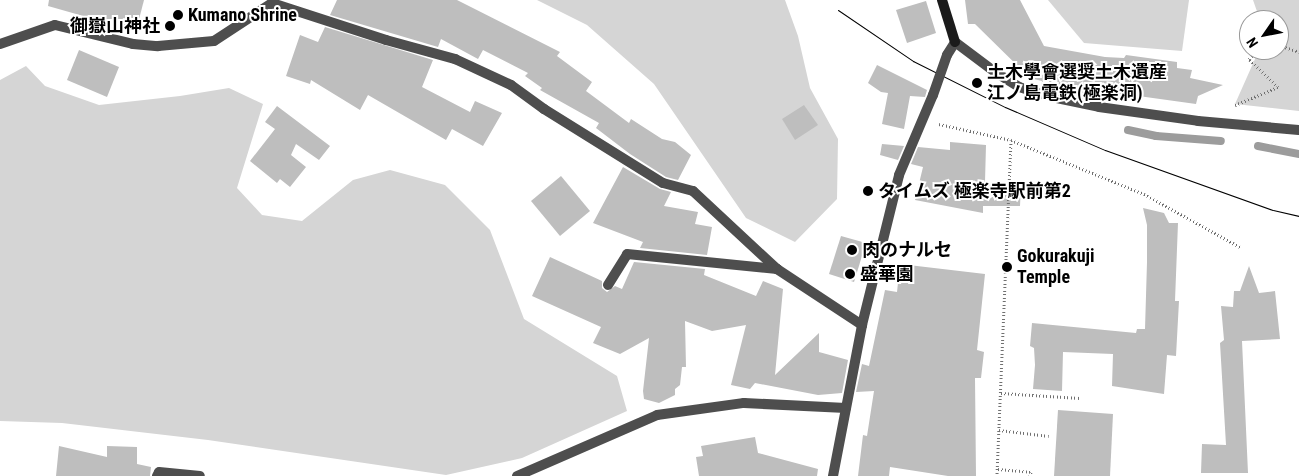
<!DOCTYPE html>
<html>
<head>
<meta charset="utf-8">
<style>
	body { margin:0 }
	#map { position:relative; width:1299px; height:476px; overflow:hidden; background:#fff; font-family:"Roboto Condensed","Noto Sans JP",sans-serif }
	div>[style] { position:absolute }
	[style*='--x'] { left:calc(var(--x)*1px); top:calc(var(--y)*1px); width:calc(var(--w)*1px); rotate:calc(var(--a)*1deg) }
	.green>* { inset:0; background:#d5d5d5 }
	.stream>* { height:8px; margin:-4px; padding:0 4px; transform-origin:4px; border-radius:4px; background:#9c9c9c }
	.building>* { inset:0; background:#bebebe }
	.path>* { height:3px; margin-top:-1.5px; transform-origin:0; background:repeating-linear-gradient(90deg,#707070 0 1px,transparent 0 3.5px) }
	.lane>* { height:10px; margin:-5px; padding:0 5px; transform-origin:5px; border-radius:5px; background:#4e4e4e }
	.street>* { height:10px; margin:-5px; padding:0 5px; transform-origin:5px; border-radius:5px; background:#4e4e4e }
	.secondary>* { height:10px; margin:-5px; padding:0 5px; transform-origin:5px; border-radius:5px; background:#1b1b1b }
	.tram>* { height:1px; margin:-0.5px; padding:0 0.5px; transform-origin:0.5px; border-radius:0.5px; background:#000 }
	.street-bridge>* { height:10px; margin:-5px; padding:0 5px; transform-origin:5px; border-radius:5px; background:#4e4e4e }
	.dots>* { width:14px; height:14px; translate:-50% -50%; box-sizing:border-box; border:2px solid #fff; border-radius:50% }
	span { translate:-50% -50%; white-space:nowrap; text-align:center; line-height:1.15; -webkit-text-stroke:4px #fff; paint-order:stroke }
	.poi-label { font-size:18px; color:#000; font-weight:700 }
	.left { translate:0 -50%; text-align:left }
	.right { translate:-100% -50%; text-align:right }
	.north { position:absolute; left:1239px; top:10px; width:50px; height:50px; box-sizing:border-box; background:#fff; border:1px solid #999; border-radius:50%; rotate:237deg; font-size:14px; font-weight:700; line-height:20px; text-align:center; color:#000 }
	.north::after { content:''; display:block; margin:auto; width:18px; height:22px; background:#000; clip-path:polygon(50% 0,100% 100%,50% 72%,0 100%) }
</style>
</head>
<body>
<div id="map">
	<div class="green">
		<div style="clip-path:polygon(537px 0,785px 0,798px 36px,810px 88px,838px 139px,837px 199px,795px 242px,746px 218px,654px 84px,587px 25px)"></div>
		<div style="clip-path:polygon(1048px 0,1189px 0,1182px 51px,1084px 43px)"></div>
		<div style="clip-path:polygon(1253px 0,1299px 0,1299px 111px,1235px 104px,1259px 50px,1279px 50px,1279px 20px,1260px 20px)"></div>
		<div style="clip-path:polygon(26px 66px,45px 86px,99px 105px,180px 96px,229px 88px,263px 104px,237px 188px,262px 215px,302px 221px,353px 180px,390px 170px,445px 185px,490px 230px,524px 319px,617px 376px,627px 411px,522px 458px,446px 475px,208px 440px,62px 423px,0 421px,0 80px)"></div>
	</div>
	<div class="stream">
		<div style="--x:1128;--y:130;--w:29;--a:12"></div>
		<div style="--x:1156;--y:136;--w:65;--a:4.4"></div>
		<div style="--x:1258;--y:146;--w:42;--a:11"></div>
	</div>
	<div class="building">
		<div style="clip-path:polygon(49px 0,144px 0,136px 31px,48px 6px)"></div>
		<div style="clip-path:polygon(337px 0,457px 0,560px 52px,557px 56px,592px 82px,586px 91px,629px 123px,631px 119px,662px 139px,675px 142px,691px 155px,678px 180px,666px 177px,630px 154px,596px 128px,599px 123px,540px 90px,542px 88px,525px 76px,528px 73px,483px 50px,478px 59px,441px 39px,438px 47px,330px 15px)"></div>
		<div style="clip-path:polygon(965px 0,1020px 0,1044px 46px,1105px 57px,1124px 58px,1126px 55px,1177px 62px,1177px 68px,1192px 70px,1190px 78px,1223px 85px,1198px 96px,1196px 104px,1124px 94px,1065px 93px,1041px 87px,1042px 81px,1030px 78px,975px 24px,968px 24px)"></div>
		<div style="clip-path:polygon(926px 1px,936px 33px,907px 43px,896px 10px)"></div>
		<div style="clip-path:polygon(325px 27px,433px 60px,422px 87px,470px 112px,475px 101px,502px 113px,483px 146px,452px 129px,446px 140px,368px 95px,360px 110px,311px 80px,310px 84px,286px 76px,300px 35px,318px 42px)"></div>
		<div style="clip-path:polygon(79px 50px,119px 67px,107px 97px,67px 80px)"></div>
		<div style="clip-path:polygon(877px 65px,927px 90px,925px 97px,910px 96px,904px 129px,882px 124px,888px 93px,881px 92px,868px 83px)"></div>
		<div style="clip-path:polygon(804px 105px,818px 125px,795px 140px,782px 119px)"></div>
		<div style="clip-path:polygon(277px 106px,330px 146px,319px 160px,296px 144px,291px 155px,306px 167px,290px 187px,280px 179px,277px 183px,250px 161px,275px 129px,265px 122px)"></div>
		<div style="clip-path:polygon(950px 142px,986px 145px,985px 182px,1021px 184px,1020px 206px,983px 206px,983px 213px,915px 200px,923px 167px,911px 164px,918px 147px,950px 150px)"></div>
		<div style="clip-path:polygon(882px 144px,904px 146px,898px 160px,880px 155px)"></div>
		<div style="clip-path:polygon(623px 167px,660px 189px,671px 192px,664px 206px,698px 212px,695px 224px,712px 227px,707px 255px,640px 248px,643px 242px,593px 223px)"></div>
		<div style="clip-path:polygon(561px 176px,590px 211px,560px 236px,531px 201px)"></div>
		<div style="clip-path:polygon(1143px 208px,1164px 213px,1169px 223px,1178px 223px,1175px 301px,1179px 301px,1176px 356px,1167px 355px,1164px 394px,1112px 386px,1113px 354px,1063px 352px,1062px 391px,1033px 389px,1035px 365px,1034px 348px,1030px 346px,1032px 323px,1136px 333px,1137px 329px,1145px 329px,1147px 262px,1147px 225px)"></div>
		<div style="clip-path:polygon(841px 236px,866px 243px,854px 282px,829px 274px)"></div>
		<div style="clip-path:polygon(550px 257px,602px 281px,602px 288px,607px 292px,615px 286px,622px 289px,634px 262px,705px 269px,704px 275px,756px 296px,763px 281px,783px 289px,775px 375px,819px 333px,819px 352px,848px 360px,842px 393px,818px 395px,755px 383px,750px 389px,731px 385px,746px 325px,712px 331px,685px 321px,686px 367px,682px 367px,680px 385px,675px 389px,675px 395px,659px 403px,644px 399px,643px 391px,649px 338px,620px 354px,593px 343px,601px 327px,532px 296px)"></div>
		<div style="clip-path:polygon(900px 264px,985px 274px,977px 350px,984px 352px,981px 378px,975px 378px,976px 476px,948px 476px,890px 467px,889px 476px,858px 476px,863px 435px,867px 436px,874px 391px,856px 392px,862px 364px,869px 366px,885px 290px,897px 292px)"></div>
		<div style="clip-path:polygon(1249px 266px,1259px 293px,1275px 291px,1280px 339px,1242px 341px,1248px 473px,1201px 473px,1202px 444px,1226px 445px,1220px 343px,1224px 340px,1221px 306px,1233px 307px,1234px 291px,1240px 291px)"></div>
		<div style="clip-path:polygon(1058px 410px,1113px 414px,1110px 476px,1054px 476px)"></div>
		<div style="clip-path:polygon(755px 437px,758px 453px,818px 469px,817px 476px,699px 476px,696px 457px,703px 456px,701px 446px)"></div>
		<div style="clip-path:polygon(59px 446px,107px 457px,107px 446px,137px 447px,137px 464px,151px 467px,150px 476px,56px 476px)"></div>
	</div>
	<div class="path">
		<div style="--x:1279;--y:45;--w:21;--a:19"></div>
		<div style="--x:1235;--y:105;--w:47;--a:-22.7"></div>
		<div style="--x:1278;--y:87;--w:40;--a:-136"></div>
		<div style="--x:1249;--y:59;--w:13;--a:-45"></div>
		<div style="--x:939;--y:124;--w:74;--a:12.5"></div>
		<div style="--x:1011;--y:140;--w:336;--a:92.4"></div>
		<div style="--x:1011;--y:140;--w:144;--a:22.1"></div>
		<div style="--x:1144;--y:194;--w:110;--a:28.9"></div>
		<div style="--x:1001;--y:393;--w:79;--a:3.6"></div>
		<div style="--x:999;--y:430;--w:50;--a:6.8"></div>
		<div style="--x:998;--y:469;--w:33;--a:5"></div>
		<div style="--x:1031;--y:472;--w:4;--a:104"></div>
	</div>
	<div class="lane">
		<div style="--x:0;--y:44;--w:58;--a:-19.1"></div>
		<div style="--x:55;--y:25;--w:80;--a:13.7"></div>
		<div style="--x:133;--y:44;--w:25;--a:5"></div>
		<div style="--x:158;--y:46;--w:56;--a:-5.1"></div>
		<div style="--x:214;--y:41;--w:69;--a:-33.2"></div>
		<div style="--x:608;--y:285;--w:36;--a:-58"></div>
		<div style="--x:627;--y:254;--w:151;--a:5.7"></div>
	</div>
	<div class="street">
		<div style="--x:272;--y:3;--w:120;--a:18"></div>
		<div style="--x:386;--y:40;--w:72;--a:15.4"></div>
		<div style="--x:455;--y:59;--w:62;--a:24.9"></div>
		<div style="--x:511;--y:85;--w:41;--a:36"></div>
		<div style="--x:544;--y:109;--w:140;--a:31.9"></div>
		<div style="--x:663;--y:183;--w:31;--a:15"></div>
		<div style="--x:693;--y:191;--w:115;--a:42.9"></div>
		<div style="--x:777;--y:269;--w:102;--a:33.4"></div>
		<div style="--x:947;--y:55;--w:15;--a:-58"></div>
		<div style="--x:955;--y:42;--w:50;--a:36.9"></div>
		<div style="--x:995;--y:72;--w:28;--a:32"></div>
		<div style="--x:1019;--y:87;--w:34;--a:17"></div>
		<div style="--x:1052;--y:97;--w:48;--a:12"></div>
		<div style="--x:1099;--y:107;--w:100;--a:8"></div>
		<div style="--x:1198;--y:121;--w:101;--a:5.1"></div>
		<div style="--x:157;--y:476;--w:4;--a:-63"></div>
		<div style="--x:159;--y:472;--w:41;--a:5.6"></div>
		<div style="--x:517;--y:476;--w:153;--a:-23.5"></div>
		<div style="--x:657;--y:415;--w:88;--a:-7.9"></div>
		<div style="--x:744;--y:403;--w:102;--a:2.8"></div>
		<div style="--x:833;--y:476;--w:154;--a:-79.1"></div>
		<div style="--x:862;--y:325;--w:154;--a:-76.1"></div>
		<div style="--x:899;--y:175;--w:87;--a:-67"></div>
	</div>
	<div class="secondary">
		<div style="--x:942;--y:0;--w:44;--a:72.8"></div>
	</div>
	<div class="tram">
		<div style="--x:838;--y:10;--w:91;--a:34.2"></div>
		<div style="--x:913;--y:61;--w:103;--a:26.6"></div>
		<div style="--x:1005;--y:107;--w:109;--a:23.3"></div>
		<div style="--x:1105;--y:150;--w:178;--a:19.7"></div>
		<div style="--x:1273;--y:210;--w:27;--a:13"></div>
	</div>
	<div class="street-bridge">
		<div style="--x:933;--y:95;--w:42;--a:-70.7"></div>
	</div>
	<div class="dots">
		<div style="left:178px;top:15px;background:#000"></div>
		<div style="left:170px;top:26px;background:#000"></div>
		<div style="left:977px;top:83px;background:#000"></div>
		<div style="left:868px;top:191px;background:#000"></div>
		<div style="left:852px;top:250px;background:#000"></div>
		<div style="left:1007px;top:267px;background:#000"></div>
		<div style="left:850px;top:274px;background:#000"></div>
	</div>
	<div class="poi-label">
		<span class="left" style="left:188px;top:15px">Kumano Shrine</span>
		<span class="right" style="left:160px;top:26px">御嶽山神社</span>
		<span class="left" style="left:987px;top:83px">土木學會選奨土木遺産<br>江ノ島電鉄(極楽洞)</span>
		<span class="left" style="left:878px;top:191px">タイムズ 極楽寺駅前第2</span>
		<span class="left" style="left:862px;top:250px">肉のナルセ</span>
		<span class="left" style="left:1017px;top:267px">Gokurakuji<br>Temple</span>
		<span class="left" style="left:860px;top:274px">盛華園</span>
	</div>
	<div class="north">N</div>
</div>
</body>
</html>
